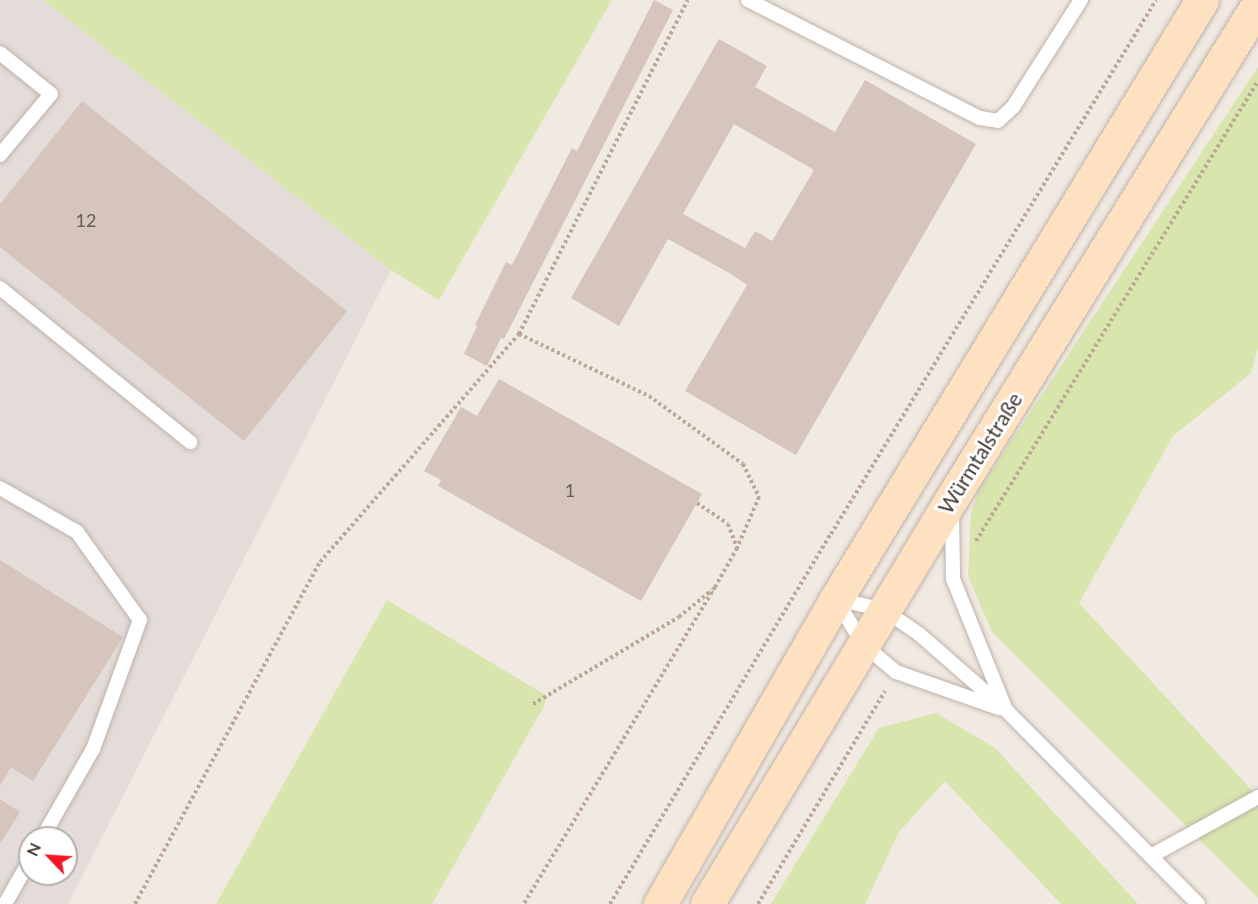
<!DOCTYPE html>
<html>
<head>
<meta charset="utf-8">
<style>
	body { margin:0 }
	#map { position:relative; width:1258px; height:904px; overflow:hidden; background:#f1eae3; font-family:Lato,sans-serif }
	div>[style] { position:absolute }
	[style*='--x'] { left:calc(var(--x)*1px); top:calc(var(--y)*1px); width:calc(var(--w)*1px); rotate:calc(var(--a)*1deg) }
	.industrial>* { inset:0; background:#e3dcd8 }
	.green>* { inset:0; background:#d8e5ac }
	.building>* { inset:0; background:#d5c5bc }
	.path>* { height:4px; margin-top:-2px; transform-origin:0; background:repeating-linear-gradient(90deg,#bda797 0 3px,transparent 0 6px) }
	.roads { filter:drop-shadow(0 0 2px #bfb2a9) drop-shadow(0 0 2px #bfb2a9) }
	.lane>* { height:14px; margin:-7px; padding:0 7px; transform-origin:7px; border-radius:7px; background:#fff }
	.secondary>* { height:33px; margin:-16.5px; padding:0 16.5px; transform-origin:16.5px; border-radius:16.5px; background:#fde1c1 }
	span { translate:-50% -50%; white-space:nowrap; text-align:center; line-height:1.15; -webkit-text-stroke:6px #fff; paint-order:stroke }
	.number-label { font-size:18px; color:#675c55 }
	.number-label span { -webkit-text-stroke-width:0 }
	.street-label { font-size:21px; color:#423933 }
	.north { position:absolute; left:18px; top:826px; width:60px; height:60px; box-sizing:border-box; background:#fff; border:2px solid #b3b0ad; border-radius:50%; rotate:295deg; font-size:16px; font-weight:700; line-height:24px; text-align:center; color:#423933 }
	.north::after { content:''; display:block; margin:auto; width:21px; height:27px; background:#f51626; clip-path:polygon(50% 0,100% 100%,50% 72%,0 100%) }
</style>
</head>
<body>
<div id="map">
	<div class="industrial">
		<div style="clip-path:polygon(evenodd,0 0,43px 0,391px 270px,68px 904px,0 904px,0 0,30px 838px,66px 838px,66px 874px,30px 874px,30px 838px)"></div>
	</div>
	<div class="green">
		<div style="clip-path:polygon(43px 0,612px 0,439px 300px,391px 270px)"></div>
		<div style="clip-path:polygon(1258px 67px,1258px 348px,1251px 373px,1173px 436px,1079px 603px,1258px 797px,1258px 898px,992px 632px,968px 576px,971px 513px,979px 490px)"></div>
		<div style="clip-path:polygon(387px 600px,547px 696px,544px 706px,432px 904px,216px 904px)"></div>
		<div style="clip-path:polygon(936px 713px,995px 748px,1138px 904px,1061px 904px,945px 781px,899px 832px,865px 904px,771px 904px,879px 728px)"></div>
	</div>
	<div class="building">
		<div style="clip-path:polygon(654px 0,673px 10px,504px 339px,501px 338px,487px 366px,464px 354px,477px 326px,475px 325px,506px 262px,512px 265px,572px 148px,577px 151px)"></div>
		<div style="clip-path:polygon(evenodd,719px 39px,767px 66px,755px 87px,835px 132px,865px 80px,976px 144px,796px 455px,685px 391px,747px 285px,731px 274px,668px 239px,619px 326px,571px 298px,719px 39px,734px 124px,814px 170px,772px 241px,755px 231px,745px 248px,683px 214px,734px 124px)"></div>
		<div style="clip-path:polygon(82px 101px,347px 311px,244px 441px,0 247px,0 204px)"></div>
		<div style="clip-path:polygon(499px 379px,702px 494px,641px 601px,438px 486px,441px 480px,424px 471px,461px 407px,477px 416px)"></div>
		<div style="clip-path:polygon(0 560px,123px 637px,33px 781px,11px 767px,0 786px)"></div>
		<div style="clip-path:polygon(0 799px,20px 812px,0 844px)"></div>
	</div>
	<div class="path">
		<div style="--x:519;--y:334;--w:374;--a:-63.2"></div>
		<div style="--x:697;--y:503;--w:37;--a:34"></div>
		<div style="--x:728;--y:524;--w:26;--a:69"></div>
		<div style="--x:976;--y:541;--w:540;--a:-58.49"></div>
		<div style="--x:533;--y:704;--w:170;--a:-30.8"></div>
		<div style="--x:679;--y:617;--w:43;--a:-39.3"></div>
		<div style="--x:135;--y:904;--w:389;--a:-61.6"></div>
		<div style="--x:320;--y:562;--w:303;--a:-48.9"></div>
		<div style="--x:519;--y:334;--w:144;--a:25.5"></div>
		<div style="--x:649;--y:396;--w:116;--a:35.9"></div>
		<div style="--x:743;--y:464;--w:37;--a:64"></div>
		<div style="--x:759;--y:497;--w:56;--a:113.3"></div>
		<div style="--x:737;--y:548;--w:45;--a:119.4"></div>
		<div style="--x:715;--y:587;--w:370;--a:121.1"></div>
		<div style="--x:610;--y:904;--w:431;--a:-59.2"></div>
		<div style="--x:831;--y:534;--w:625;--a:-58.67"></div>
		<div style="--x:758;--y:904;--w:248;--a:-59.2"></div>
	</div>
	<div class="roads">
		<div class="lane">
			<div style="--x:748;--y:0;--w:260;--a:27"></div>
			<div style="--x:980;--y:118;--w:18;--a:9"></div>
			<div style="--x:998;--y:121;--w:21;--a:-43"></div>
			<div style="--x:1013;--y:107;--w:127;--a:-57.6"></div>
			<div style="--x:0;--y:53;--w:65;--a:38.8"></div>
			<div style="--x:51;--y:94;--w:80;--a:129.9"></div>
			<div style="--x:0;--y:288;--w:245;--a:39"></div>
			<div style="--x:0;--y:488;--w:89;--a:29.7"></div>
			<div style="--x:77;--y:532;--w:108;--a:54.4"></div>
			<div style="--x:140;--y:620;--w:137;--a:110"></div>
			<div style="--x:93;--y:749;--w:103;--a:119.8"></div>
			<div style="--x:952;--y:512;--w:67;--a:89.1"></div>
			<div style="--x:953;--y:579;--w:136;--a:68"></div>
			<div style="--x:836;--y:599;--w:49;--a:12.9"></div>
			<div style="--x:884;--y:610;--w:42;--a:34.4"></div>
			<div style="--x:919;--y:634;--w:116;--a:41.1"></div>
			<div style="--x:1006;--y:710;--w:273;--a:45.3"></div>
			<div style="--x:837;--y:601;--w:50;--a:58.8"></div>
			<div style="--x:863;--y:644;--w:43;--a:40.3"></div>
			<div style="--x:896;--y:672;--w:109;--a:19.3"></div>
			<div style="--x:1151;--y:856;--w:122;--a:-28.9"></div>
			<div style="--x:5;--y:904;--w:51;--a:-60.4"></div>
		</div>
		<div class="secondary">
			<div style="--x:660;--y:904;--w:352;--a:-60"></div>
			<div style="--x:836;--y:599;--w:702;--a:-58.57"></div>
			<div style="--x:707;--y:904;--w:474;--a:-58.9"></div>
			<div style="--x:952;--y:498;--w:581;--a:-58.22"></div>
		</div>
	</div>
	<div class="number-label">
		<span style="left:86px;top:220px">12</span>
		<span style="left:570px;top:490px">1</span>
	</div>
	<div class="street-label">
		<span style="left:980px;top:453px;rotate:-58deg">Würmtalstraße</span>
	</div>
	<div class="north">N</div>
</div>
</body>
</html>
